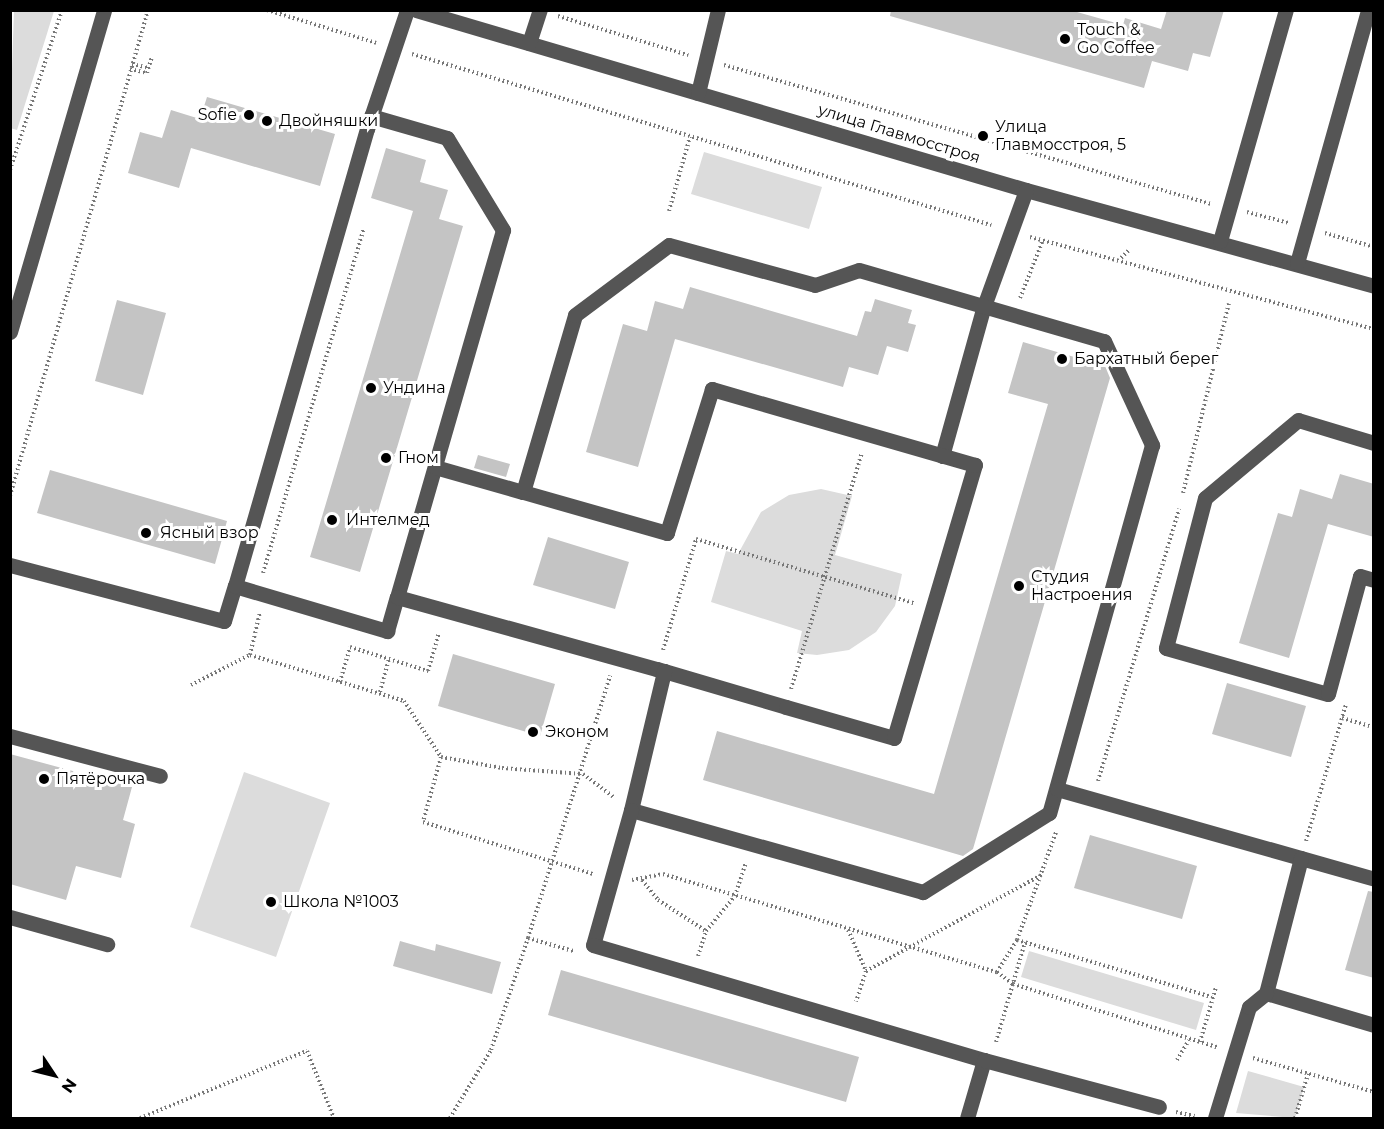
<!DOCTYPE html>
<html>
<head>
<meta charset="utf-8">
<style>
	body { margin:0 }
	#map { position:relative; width:1384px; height:1129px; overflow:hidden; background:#fff; font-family:Montserrat,sans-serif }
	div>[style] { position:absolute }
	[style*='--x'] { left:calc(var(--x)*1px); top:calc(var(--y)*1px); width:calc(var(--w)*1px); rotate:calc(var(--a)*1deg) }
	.green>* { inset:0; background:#dcdcdc }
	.building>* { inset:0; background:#c4c4c4 }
	.path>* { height:4px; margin-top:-2px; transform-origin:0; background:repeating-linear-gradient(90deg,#777 0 1.5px,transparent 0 4.5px) }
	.minor>* { height:15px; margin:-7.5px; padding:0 7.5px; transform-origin:7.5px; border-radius:7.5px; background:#555 }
	.dots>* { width:16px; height:16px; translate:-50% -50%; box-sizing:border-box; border:3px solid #fff; border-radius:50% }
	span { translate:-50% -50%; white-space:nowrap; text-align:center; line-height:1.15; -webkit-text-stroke:6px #fff; paint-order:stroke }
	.poi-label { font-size:16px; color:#000 }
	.left { translate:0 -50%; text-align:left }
	.right { translate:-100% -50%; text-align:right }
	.street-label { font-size:16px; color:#000 }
	.frame { position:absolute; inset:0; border:12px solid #000; pointer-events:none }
	.north { position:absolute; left:24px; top:1045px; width:60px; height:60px; -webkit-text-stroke:4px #fff; paint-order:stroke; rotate:125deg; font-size:16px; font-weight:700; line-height:24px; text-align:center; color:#000 }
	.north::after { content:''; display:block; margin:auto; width:21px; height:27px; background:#000; clip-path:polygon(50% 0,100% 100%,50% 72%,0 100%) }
</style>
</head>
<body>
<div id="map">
	<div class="green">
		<div style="clip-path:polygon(14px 10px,54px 11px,17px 130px,10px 128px)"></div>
		<div style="clip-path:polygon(704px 152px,822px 187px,809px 229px,691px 194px)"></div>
		<div style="clip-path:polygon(821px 489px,852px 496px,835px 555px,902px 574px,895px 606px,876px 632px,849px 650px,817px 655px,797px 653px,802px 631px,711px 602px,726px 551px,738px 554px,761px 512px,789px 495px)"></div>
		<div style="clip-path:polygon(244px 772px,330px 803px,276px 957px,190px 927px)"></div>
		<div style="clip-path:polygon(1029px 951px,1204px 1003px,1196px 1030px,1021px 977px)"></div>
		<div style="clip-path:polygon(1248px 1071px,1304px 1087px,1295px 1118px,1236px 1113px)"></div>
	</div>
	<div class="building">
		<div style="clip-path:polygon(891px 10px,1070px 10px,1123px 25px,1125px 18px,1161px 29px,1167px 10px,1224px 10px,1210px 57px,1193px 53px,1188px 71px,1152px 61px,1144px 88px,890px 16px)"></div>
		<div style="clip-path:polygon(207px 97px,335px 134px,320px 186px,191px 148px,179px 188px,128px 173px,140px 132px,162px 138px,171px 110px,200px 119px)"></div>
		<div style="clip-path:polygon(386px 148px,426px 160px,420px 182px,448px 190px,439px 219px,463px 226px,360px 572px,310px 557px,413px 211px,371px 198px)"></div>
		<div style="clip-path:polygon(690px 287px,857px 336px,865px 311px,871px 312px,875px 299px,912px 310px,908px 323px,916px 325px,908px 352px,887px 346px,878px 375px,849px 367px,843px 387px,675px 339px,638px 467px,586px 452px,623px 324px,647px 331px,655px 301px,683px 309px)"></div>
		<div style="clip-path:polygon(117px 300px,166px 313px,143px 395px,95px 381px)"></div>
		<div style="clip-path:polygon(1023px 342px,1105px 366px,1110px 378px,973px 849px,963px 856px,703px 780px,717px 731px,934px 794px,1048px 404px,1008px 393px)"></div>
		<div style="clip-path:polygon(478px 455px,510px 464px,506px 477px,474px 468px)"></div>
		<div style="clip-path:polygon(50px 470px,227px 521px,215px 564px,37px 513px)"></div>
		<div style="clip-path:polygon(1340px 474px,1374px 484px,1374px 537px,1328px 524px,1289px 658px,1239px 643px,1278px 513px,1292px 517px,1300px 489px,1332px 499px)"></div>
		<div style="clip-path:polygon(548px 537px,629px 562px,615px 609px,533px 585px)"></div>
		<div style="clip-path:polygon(453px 654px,555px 684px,540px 736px,438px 706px)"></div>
		<div style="clip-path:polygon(1227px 683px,1306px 706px,1291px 757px,1212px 734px)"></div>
		<div style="clip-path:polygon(10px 754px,132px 787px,123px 820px,135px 824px,121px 878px,76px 866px,66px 900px,10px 884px)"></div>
		<div style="clip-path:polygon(1090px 835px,1197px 866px,1182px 919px,1074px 888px)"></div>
		<div style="clip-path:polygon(1368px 891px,1374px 892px,1374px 978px,1345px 970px)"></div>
		<div style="clip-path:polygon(400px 941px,435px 951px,436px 944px,501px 962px,492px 994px,393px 966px)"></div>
		<div style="clip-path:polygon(561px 970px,859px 1057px,846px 1102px,548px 1015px)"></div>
	</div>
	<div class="path">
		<div style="--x:267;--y:10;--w:114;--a:16.8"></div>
		<div style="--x:558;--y:16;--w:136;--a:16.7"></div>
		<div style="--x:412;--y:54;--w:604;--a:16.45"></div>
		<div style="--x:132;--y:64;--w:17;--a:13"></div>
		<div style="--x:724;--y:65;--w:506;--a:15.93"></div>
		<div style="--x:130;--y:69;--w:17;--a:13"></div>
		<div style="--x:147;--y:73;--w:17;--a:-73"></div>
		<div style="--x:10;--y:170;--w:168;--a:-72"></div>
		<div style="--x:669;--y:211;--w:77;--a:-74.2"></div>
		<div style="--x:1247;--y:212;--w:43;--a:14.7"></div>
		<div style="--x:10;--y:228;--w:6;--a:90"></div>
		<div style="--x:1325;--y:233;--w:51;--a:15.9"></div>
		<div style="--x:1030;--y:237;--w:356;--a:15"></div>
		<div style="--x:1121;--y:258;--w:11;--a:-45"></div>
		<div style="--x:1020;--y:298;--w:62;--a:-68.4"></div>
		<div style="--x:1183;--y:493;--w:195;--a:-76.4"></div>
		<div style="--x:10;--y:496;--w:505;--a:-74.15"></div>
		<div style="--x:263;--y:573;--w:359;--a:-73.7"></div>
		<div style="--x:663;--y:650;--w:116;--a:-73.4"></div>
		<div style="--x:696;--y:539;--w:227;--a:16.4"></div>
		<div style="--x:250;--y:655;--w:44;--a:-76.9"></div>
		<div style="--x:340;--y:682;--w:36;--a:-74"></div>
		<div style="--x:350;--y:647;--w:82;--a:17.1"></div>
		<div style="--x:428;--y:671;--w:40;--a:-74"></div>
		<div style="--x:191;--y:685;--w:66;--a:-27"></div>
		<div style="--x:250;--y:655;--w:161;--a:16.6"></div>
		<div style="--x:404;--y:701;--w:67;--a:56.5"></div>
		<div style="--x:441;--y:757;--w:67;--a:105.5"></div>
		<div style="--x:423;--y:822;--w:178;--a:17"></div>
		<div style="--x:791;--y:689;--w:247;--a:-73.3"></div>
		<div style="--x:380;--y:692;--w:34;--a:-75"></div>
		<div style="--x:1342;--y:718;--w:33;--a:16"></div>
		<div style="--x:441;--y:757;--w:62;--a:10.2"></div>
		<div style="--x:502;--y:768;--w:81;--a:4.2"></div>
		<div style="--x:583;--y:774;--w:38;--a:37"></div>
		<div style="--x:1098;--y:781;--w:284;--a:-73.4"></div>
		<div style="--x:1306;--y:841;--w:143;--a:-73.7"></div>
		<div style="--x:632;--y:880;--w:32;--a:-11"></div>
		<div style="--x:663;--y:874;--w:348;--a:16.4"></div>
		<div style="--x:997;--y:972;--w:20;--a:37"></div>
		<div style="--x:1013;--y:984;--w:214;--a:17.2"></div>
		<div style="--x:642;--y:880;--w:26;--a:51"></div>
		<div style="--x:658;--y:900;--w:57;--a:32.9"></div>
		<div style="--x:848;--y:930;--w:45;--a:66.3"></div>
		<div style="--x:866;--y:971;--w:32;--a:108"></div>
		<div style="--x:528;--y:938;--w:275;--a:-72.6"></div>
		<div style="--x:1017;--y:940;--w:203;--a:16.3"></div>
		<div style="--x:698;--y:956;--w:26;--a:-72"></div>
		<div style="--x:706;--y:931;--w:45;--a:-50.4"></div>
		<div style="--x:735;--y:896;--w:35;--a:-72"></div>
		<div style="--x:866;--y:971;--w:200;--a:-28.7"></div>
		<div style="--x:997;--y:972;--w:38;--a:-58"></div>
		<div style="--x:1017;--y:940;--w:115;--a:-70.1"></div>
		<div style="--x:996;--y:1042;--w:104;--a:-73.8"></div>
		<div style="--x:1200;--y:1042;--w:57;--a:-73.8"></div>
		<div style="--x:1253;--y:1058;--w:126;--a:15.7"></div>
		<div style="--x:1177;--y:1060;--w:23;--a:-59"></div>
		<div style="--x:1176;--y:1112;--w:19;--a:12"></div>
		<div style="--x:140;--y:1118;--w:180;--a:-21.9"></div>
		<div style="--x:307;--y:1051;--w:72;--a:68.1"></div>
		<div style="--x:450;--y:1118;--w:79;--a:-58.9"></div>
		<div style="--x:491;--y:1050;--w:118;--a:-71.7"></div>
		<div style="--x:528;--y:938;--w:47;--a:16.1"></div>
		<div style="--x:1295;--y:1118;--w:46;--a:-73.5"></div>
	</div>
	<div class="minor">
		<div style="--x:416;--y:10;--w:636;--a:16.44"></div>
		<div style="--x:1026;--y:190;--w:361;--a:15.4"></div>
		<div style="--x:529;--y:43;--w:35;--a:-72"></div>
		<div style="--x:698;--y:93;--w:85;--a:-76.5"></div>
		<div style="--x:371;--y:116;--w:79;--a:16.1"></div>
		<div style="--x:447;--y:138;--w:108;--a:58.7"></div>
		<div style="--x:503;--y:230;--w:382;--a:106.1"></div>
		<div style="--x:1220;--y:241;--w:240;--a:-74.1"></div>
		<div style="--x:1297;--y:263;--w:263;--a:-74.3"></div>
		<div style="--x:10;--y:332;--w:335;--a:-73.7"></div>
		<div style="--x:1374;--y:443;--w:79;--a:-163.2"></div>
		<div style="--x:1298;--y:420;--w:121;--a:140"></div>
		<div style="--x:1205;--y:498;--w:155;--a:104.6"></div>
		<div style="--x:1166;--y:648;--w:168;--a:15.9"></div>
		<div style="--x:1328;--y:694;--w:122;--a:-74.8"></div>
		<div style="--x:1360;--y:576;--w:15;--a:16"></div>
		<div style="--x:942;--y:456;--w:156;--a:-74.4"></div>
		<div style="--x:984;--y:306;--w:123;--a:-70.1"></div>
		<div style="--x:435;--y:467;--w:91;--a:15.9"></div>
		<div style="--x:10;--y:565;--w:221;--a:14.7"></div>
		<div style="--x:224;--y:621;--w:37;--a:-73"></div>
		<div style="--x:235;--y:586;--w:159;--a:16.5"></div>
		<div style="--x:387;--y:631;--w:35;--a:-74"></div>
		<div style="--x:397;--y:597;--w:270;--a:15.5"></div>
		<div style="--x:657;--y:669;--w:7;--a:16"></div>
		<div style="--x:664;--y:671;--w:127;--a:16.4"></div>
		<div style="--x:786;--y:707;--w:112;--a:16"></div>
		<div style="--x:894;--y:738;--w:285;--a:-73.5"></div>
		<div style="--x:975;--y:465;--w:274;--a:-163.9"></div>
		<div style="--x:712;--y:389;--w:151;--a:107.4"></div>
		<div style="--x:667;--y:533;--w:150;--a:-164.1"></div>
		<div style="--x:523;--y:492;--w:184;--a:-73.6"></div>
		<div style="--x:575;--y:315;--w:117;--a:-36.7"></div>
		<div style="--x:669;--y:245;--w:151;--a:15.3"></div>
		<div style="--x:815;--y:285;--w:46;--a:-18.8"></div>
		<div style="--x:859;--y:270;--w:255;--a:16.2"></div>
		<div style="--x:1104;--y:341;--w:115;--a:65.2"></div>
		<div style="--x:1152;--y:445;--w:382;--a:105.6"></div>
		<div style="--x:1049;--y:813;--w:149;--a:147.9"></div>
		<div style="--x:923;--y:892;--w:303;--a:-164.3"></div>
		<div style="--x:631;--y:810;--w:143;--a:-76.6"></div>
		<div style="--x:235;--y:586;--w:476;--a:-73.9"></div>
		<div style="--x:367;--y:129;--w:126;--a:-71.4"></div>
		<div style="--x:10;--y:736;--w:155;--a:14.9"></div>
		<div style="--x:1057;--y:789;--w:330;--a:15.8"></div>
		<div style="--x:631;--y:810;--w:140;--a:105.7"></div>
		<div style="--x:593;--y:945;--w:408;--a:16.4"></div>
		<div style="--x:984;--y:1060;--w:60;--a:106.3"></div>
		<div style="--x:1301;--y:858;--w:139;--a:104.5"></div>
		<div style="--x:1266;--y:993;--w:113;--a:16.5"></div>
		<div style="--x:10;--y:917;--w:101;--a:15.6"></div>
		<div style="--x:984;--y:1060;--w:181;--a:15"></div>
		<div style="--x:1215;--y:1118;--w:116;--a:-73"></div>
		<div style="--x:1249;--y:1007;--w:22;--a:-39"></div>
	</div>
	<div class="dots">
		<div style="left:1065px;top:39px;background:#000"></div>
		<div style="left:249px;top:115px;background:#000"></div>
		<div style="left:267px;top:121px;background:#000"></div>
		<div style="left:983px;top:136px;background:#000"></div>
		<div style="left:1062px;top:359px;background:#000"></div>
		<div style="left:371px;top:388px;background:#000"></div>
		<div style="left:386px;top:458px;background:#000"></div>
		<div style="left:332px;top:520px;background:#000"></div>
		<div style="left:146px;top:533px;background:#000"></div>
		<div style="left:1019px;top:586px;background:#000"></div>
		<div style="left:533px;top:732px;background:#000"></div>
		<div style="left:44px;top:779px;background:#000"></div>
		<div style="left:271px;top:902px;background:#000"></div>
	</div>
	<div class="poi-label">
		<span class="left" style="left:1077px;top:39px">Touch &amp;<br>Go Coffee</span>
		<span class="right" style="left:237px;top:115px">Sofie</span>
		<span class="left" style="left:279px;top:121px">Двойняшки</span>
		<span class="left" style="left:995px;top:136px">Улица<br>Главмосстроя, 5</span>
		<span class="left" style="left:1074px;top:359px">Бархатный берег</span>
		<span class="left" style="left:383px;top:388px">Ундина</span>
		<span class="left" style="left:398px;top:458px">Гном</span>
		<span class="left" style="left:346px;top:520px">Интелмед</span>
		<span class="left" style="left:160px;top:533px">Ясный взор</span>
		<span class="left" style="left:1031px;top:586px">Студия<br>Настроения</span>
		<span class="left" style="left:545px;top:732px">Эконом</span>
		<span class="left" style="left:56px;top:779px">Пятёрочка</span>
		<span class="left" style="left:283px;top:902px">Школа №1003</span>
	</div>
	<div class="street-label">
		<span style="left:899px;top:134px;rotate:17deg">улица Главмосстроя</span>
	</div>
	<div class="frame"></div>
	<div class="north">N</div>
</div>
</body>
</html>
